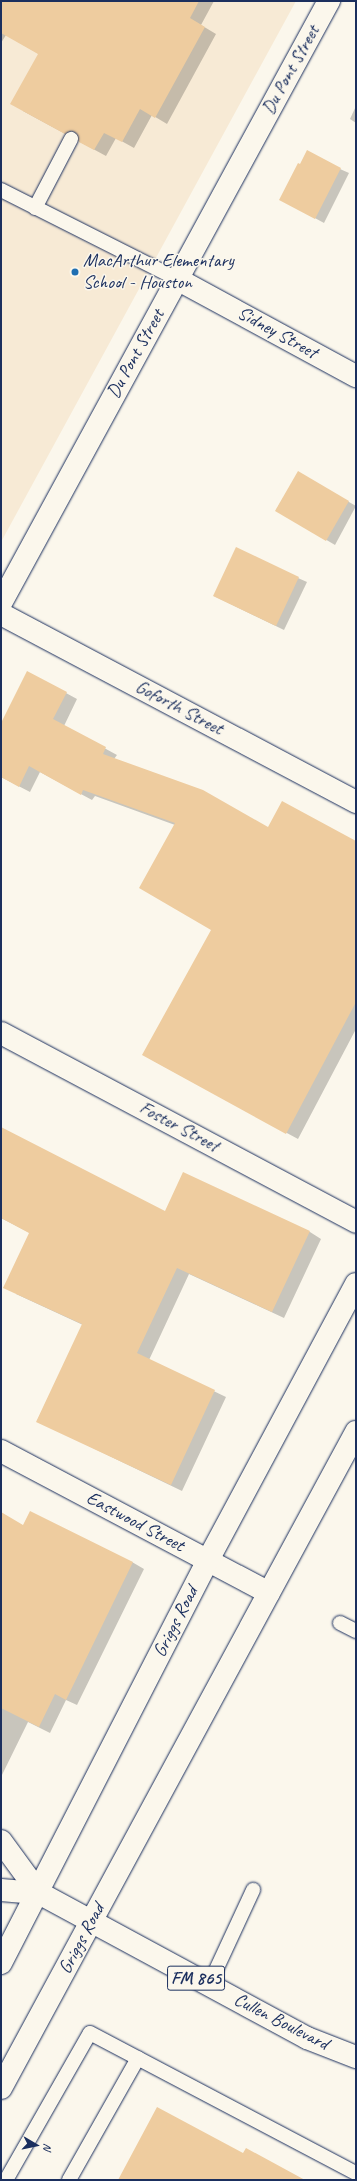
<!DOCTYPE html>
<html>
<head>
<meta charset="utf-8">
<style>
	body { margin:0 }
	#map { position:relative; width:357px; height:2181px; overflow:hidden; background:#fbf7ec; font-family:Caveat,sans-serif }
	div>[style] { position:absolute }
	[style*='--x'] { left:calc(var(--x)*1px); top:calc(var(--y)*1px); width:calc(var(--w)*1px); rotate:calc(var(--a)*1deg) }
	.built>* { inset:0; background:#f7ead5 }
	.shadow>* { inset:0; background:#0003 }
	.building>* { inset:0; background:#eecc9f }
	.roads { filter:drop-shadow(0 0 1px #1b2f5e) drop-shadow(0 0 1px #1b2f5e) }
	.lane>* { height:14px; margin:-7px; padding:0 7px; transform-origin:7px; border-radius:7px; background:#fbf7ec }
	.street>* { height:22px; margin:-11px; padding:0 11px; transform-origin:11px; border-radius:11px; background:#fbf7ec }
	.secondary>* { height:22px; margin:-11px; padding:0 11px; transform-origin:11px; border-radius:11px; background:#fbf7ec }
	.primary>* { height:22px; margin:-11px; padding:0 11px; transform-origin:11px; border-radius:11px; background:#fbf7ec }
	.dots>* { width:11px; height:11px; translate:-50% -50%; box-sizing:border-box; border:2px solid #fbf7ec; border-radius:50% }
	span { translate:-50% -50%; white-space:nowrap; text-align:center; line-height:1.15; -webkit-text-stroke:3px #fbf7ec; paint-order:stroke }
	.shield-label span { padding:1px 3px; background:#fbf7ec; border:1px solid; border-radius:3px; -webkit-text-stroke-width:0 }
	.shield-label { font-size:18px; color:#1b2f5e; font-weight:700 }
	.street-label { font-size:19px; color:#1b2f5e }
	.poi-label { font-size:19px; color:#1b2f5e }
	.left { translate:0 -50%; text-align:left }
	.frame { position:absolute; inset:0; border:2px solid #1b2f5e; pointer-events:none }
	.north { position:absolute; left:16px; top:2125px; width:40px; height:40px; -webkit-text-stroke:3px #fbf7ec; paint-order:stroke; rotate:99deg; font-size:11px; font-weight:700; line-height:16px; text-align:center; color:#1b2f5e }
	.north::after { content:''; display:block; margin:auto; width:14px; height:18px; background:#1b2f5e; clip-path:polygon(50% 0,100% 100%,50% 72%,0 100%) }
</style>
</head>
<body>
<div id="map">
	<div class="built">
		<div style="clip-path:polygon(1px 1px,296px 1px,1px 542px)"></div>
	</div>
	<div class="shadow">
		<div style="clip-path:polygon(1px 1px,214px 1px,201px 25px,216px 34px,167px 124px,152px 115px,134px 148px,116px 138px,106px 156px,23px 111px,39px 54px,6px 35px,1px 43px)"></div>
		<div style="clip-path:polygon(356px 106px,356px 123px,350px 119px)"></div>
		<div style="clip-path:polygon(340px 169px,349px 173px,324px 223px,289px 204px)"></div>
		<div style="clip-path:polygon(298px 473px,356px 506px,335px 545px,276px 510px)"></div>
		<div style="clip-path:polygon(298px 578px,307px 582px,284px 630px,214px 596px)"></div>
		<div style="clip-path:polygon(66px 693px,77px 699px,64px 726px,117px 755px,114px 759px,268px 828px,356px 843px,356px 1029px,298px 1139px,154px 1061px,212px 930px,175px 825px,95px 796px,92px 800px,40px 772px,30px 792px,1px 777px,1px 725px)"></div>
		<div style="clip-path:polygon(1px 1128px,165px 1213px,310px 1232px,321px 1239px,284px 1318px,189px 1274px,149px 1360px,226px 1397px,182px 1491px,37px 1421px,83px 1325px,16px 1294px,30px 1233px,1px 1218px)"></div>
		<div style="clip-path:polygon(1px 1513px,23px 1526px,132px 1562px,144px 1569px,77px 1705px,66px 1700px,50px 1733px,28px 1722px,1px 1777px)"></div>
	</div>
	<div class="building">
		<div style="clip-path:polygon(1px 1px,199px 1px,190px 18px,205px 27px,155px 118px,140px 109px,122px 142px,104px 133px,94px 150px,79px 142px,75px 132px,70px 131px,65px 134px,10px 104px,38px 54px,1px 33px)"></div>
		<div style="clip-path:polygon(307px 150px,341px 168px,315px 219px,279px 200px,298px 163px,300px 164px)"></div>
		<div style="clip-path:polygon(298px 471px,349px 501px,326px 541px,275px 511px)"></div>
		<div style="clip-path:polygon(236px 547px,299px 577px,276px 626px,213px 596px)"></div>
		<div style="clip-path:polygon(27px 671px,67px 692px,53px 719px,106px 747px,103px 754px,203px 790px,268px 827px,282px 801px,356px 841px,356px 1002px,286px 1134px,142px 1055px,211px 930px,139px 888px,175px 823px,83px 790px,81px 795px,29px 766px,19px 787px,1px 777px,1px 723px)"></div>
		<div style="clip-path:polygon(1px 1127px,165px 1211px,183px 1172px,310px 1231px,272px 1312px,177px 1268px,137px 1353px,215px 1390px,171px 1485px,36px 1422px,82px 1324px,3px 1288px,29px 1233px,1px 1218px)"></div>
		<div style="clip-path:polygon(30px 1511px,133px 1562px,66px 1700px,55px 1694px,39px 1727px,1px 1708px,1px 1512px,23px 1525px)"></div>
		<div style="clip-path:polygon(157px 2107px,243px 2153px,246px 2148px,305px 2180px,118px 2180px)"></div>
	</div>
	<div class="roads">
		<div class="lane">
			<div style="--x:1;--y:190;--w:197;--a:26.8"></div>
			<div style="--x:35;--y:208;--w:78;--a:-62.4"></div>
			<div style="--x:340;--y:1623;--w:18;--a:27"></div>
			<div style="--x:209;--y:1985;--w:105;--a:-65.1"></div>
			<div style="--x:6;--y:2180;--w:169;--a:-60.3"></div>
			<div style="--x:90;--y:2033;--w:301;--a:27.8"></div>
			<div style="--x:69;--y:2180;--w:140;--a:-60.5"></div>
		</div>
		<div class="street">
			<div style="--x:177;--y:279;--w:204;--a:28.5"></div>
			<div style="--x:1;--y:603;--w:686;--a:-61.42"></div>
			<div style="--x:1;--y:614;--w:402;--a:27.9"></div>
			<div style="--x:1;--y:1033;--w:402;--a:28"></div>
			<div style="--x:1;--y:1451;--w:303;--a:27.9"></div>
		</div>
		<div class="secondary">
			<div style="--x:1;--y:1963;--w:453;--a:-62.8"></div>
			<div style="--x:208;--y:1560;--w:313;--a:-61.8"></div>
			<div style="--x:1;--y:2088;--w:746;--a:-61.58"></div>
		</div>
		<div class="primary">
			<div style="--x:1;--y:1841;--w:64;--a:53.8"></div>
			<div style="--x:1;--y:1890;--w:38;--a:5"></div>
			<div style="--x:39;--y:1893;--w:305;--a:28.4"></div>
			<div style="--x:307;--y:2038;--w:53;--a:21.2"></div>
		</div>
	</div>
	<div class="dots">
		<div style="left:75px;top:272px;background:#1f6fb2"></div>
	</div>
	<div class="shield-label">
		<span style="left:196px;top:1978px">FM 865</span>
	</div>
	<div class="street-label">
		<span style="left:291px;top:70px;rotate:-61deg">Du Pont Street</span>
		<span style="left:277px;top:333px;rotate:29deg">Sidney Street</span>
		<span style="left:136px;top:354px;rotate:-61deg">Du Pont Street</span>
		<span style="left:179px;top:708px;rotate:28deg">Goforth Street</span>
		<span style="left:179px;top:1127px;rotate:28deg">Foster Street</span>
		<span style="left:135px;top:1522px;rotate:28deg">Eastwood Street</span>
		<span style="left:176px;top:1622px;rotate:-63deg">Griggs Road</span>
		<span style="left:82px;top:1939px;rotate:-62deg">Griggs Road</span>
		<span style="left:281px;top:2022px;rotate:27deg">Cullen Boulevard</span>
	</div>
	<div class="poi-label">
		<span class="left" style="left:83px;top:272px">MacArthur Elementary<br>School - Houston</span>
	</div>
	<div class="frame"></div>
	<div class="north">N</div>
</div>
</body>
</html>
